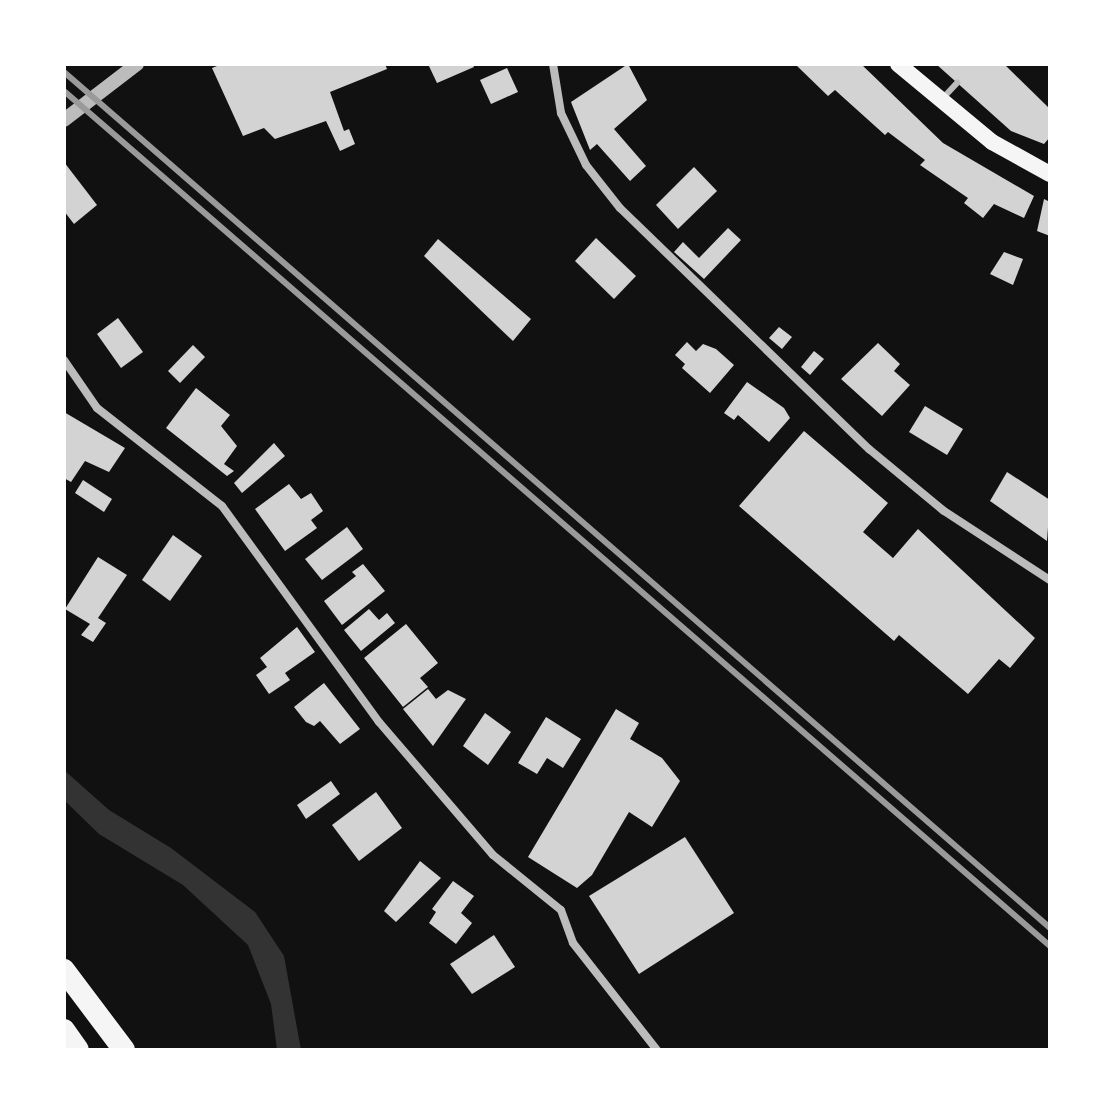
<!DOCTYPE html>
<html>
<head>
<meta charset="utf-8">
<style>
	body { margin:0 }
	#map { position:relative; width:1114px; height:1114px; overflow:hidden; background:#111; font-family:Figtree,sans-serif }
	div>[style] { position:absolute }
	[style*='--x'] { left:calc(var(--x)*1px); top:calc(var(--y)*1px); width:calc(var(--w)*1px); rotate:calc(var(--a)*1deg) }
	.water>* { inset:0; background:#333 }
	.building>* { inset:0; background:#d3d3d3 }
	.service>* { height:6px; margin:-3px; padding:0 3px; transform-origin:3px; border-radius:3px; background:#bcbcbc }
	.minor>* { height:8px; margin:-4px; padding:0 4px; transform-origin:4px; border-radius:4px; background:#bcbcbc }
	.tertiary>* { height:14px; margin:-7px; padding:0 7px; transform-origin:7px; border-radius:7px; background:#bcbcbc }
	.secondary>* { height:16px; margin:-8px; padding:0 8px; transform-origin:8px; border-radius:8px; background:#f5f5f5 }
	.trunk>* { height:22px; margin:-11px; padding:0 11px; transform-origin:11px; border-radius:11px; background:#f5f5f5 }
	.rail>* { height:6px; margin:-3px; padding:0 3px; transform-origin:3px; border-radius:3px; background:#9a9a9a }
	span { translate:-50% -50%; white-space:nowrap; text-align:center; line-height:1.15; -webkit-text-stroke:6px #fff; paint-order:stroke }
	.frame { position:absolute; inset:0; border:66px solid #fff; pointer-events:none }
</style>
</head>
<body>
<div id="map">
	<div class="water">
		<div style="clip-path:polygon(64px 770px,109px 810px,171px 848px,255px 912px,284px 956px,301px 1050px,277px 1050px,271px 1004px,248px 945px,183px 885px,99px 834px,64px 800px)"></div>
	</div>
	<div class="building">
		<div style="clip-path:polygon(222px 64px,385px 64px,387px 69px,330px 92px,344px 131px,349px 129px,355px 144px,340px 151px,326px 121px,275px 139px,264px 128px,243px 136px,212px 68px)"></div>
		<div style="clip-path:polygon(428px 64px,473px 64px,474px 67px,437px 83px)"></div>
		<div style="clip-path:polygon(628px 64px,647px 100px,614px 129px,646px 166px,630px 181px,597px 144px,590px 150px,571px 102px)"></div>
		<div style="clip-path:polygon(795px 64px,861px 64px,943px 143px,1034px 196px,1024px 218px,994px 204px,983px 218px,964px 203px,968px 198px,920px 165px,925px 160px,888px 132px,885px 135px,835px 90px,828px 96px)"></div>
		<div style="clip-path:polygon(936px 64px,1004px 64px,1050px 109px,1050px 137px,1044px 144px,1011px 131px)"></div>
		<div style="clip-path:polygon(507px 68px,518px 92px,491px 104px,480px 80px)"></div>
		<div style="clip-path:polygon(64px 162px,97px 205px,74px 224px,64px 211px)"></div>
		<div style="clip-path:polygon(694px 167px,717px 191px,678px 229px,656px 205px)"></div>
		<div style="clip-path:polygon(1044px 199px,1050px 202px,1050px 236px,1037px 231px)"></div>
		<div style="clip-path:polygon(728px 228px,741px 240px,704px 279px,674px 252px,683px 242px,699px 258px)"></div>
		<div style="clip-path:polygon(596px 238px,636px 276px,614px 299px,575px 261px)"></div>
		<div style="clip-path:polygon(438px 239px,531px 319px,513px 341px,424px 256px)"></div>
		<div style="clip-path:polygon(1004px 252px,1023px 259px,1013px 285px,990px 274px)"></div>
		<div style="clip-path:polygon(118px 318px,143px 352px,121px 368px,97px 334px)"></div>
		<div style="clip-path:polygon(779px 327px,792px 337px,782px 349px,769px 338px)"></div>
		<div style="clip-path:polygon(687px 342px,696px 351px,703px 344px,716px 349px,734px 365px,710px 393px,682px 368px,685px 364px,675px 355px)"></div>
		<div style="clip-path:polygon(878px 343px,900px 364px,894px 371px,910px 385px,882px 416px,841px 379px)"></div>
		<div style="clip-path:polygon(193px 345px,205px 357px,180px 383px,168px 371px)"></div>
		<div style="clip-path:polygon(814px 351px,824px 359px,810px 375px,801px 367px)"></div>
		<div style="clip-path:polygon(747px 382px,784px 408px,790px 418px,769px 442px,738px 415px,734px 420px,724px 413px)"></div>
		<div style="clip-path:polygon(196px 388px,230px 415px,221px 426px,237px 446px,224px 464px,234px 471px,227px 476px,166px 428px)"></div>
		<div style="clip-path:polygon(925px 406px,963px 429px,947px 455px,909px 432px)"></div>
		<div style="clip-path:polygon(64px 412px,125px 448px,109px 472px,85px 461px,71px 482px,64px 478px)"></div>
		<div style="clip-path:polygon(804px 431px,888px 503px,863px 532px,893px 558px,918px 529px,1035px 638px,1010px 668px,999px 659px,968px 694px,899px 635px,894px 641px,739px 506px)"></div>
		<div style="clip-path:polygon(274px 443px,285px 456px,242px 493px,234px 483px)"></div>
		<div style="clip-path:polygon(1007px 472px,1050px 500px,1047px 541px,990px 501px)"></div>
		<div style="clip-path:polygon(83px 480px,112px 499px,104px 512px,75px 493px)"></div>
		<div style="clip-path:polygon(289px 484px,301px 499px,311px 493px,323px 511px,311px 520px,317px 528px,285px 551px,255px 509px)"></div>
		<div style="clip-path:polygon(347px 527px,363px 549px,322px 580px,305px 559px)"></div>
		<div style="clip-path:polygon(173px 535px,202px 556px,170px 601px,142px 580px)"></div>
		<div style="clip-path:polygon(98px 557px,127px 575px,98px 618px,106px 623px,93px 642px,81px 635px,90px 624px,65px 609px)"></div>
		<div style="clip-path:polygon(363px 564px,385px 591px,342px 625px,324px 601px,356px 576px,352px 572px)"></div>
		<div style="clip-path:polygon(369px 609px,379px 620px,387px 613px,395px 623px,361px 651px,344px 630px)"></div>
		<div style="clip-path:polygon(406px 624px,438px 663px,420px 678px,428px 687px,403px 707px,364px 658px)"></div>
		<div style="clip-path:polygon(297px 627px,315px 652px,285px 673px,290px 680px,269px 694px,256px 675px,267px 667px,260px 658px)"></div>
		<div style="clip-path:polygon(324px 683px,360px 729px,340px 744px,320px 721px,314px 726px,306px 722px,294px 707px)"></div>
		<div style="clip-path:polygon(428px 689px,436px 699px,448px 690px,466px 699px,433px 746px,403px 709px)"></div>
		<div style="clip-path:polygon(616px 709px,639px 723px,630px 739px,662px 758px,680px 781px,652px 827px,629px 812px,592px 875px,577px 888px,528px 857px)"></div>
		<div style="clip-path:polygon(485px 713px,511px 732px,488px 765px,463px 746px)"></div>
		<div style="clip-path:polygon(546px 717px,581px 739px,563px 768px,547px 758px,537px 774px,518px 763px)"></div>
		<div style="clip-path:polygon(331px 781px,340px 794px,306px 819px,297px 805px)"></div>
		<div style="clip-path:polygon(376px 792px,402px 828px,359px 861px,332px 825px)"></div>
		<div style="clip-path:polygon(685px 837px,734px 913px,639px 974px,589px 896px)"></div>
		<div style="clip-path:polygon(420px 861px,441px 878px,396px 922px,384px 911px)"></div>
		<div style="clip-path:polygon(453px 881px,474px 896px,461px 913px,472px 923px,456px 944px,429px 923px,436px 912px,432px 909px)"></div>
		<div style="clip-path:polygon(494px 935px,515px 967px,472px 994px,450px 964px)"></div>
	</div>
	<div class="service">
		<div style="--x:943;--y:98;--w:21;--a:-47"></div>
	</div>
	<div class="minor">
		<div style="--x:553;--y:64;--w:50;--a:80.7"></div>
		<div style="--x:561;--y:113;--w:58;--a:64.3"></div>
		<div style="--x:586;--y:165;--w:55;--a:51.7"></div>
		<div style="--x:620;--y:208;--w:347;--a:44.1"></div>
		<div style="--x:869;--y:449;--w:97;--a:39.6"></div>
		<div style="--x:944;--y:511;--w:126;--a:33.1"></div>
		<div style="--x:64;--y:360;--w:58;--a:55.5"></div>
		<div style="--x:97;--y:408;--w:159;--a:38.1"></div>
		<div style="--x:222;--y:506;--w:267;--a:54"></div>
		<div style="--x:379;--y:722;--w:175;--a:49.4"></div>
		<div style="--x:493;--y:855;--w:87;--a:39"></div>
		<div style="--x:561;--y:910;--w:35;--a:70"></div>
		<div style="--x:573;--y:943;--w:136;--a:51.9"></div>
	</div>
	<div class="tertiary">
		<div style="--x:64;--y:120;--w:92;--a:-37.5"></div>
	</div>
	<div class="secondary">
		<div style="--x:898;--y:64;--w:122;--a:39.7"></div>
		<div style="--x:992;--y:142;--w:66;--a:28.9"></div>
	</div>
	<div class="trunk">
		<div style="--x:64;--y:970;--w:100;--a:53.1"></div>
		<div style="--x:64;--y:1030;--w:24;--a:55"></div>
	</div>
	<div class="rail">
		<div style="--x:64;--y:72;--w:1306;--a:40.96"></div>
		<div style="--x:64;--y:91;--w:1305;--a:40.93"></div>
	</div>
	<div class="frame"></div>
</div>
</body>
</html>
